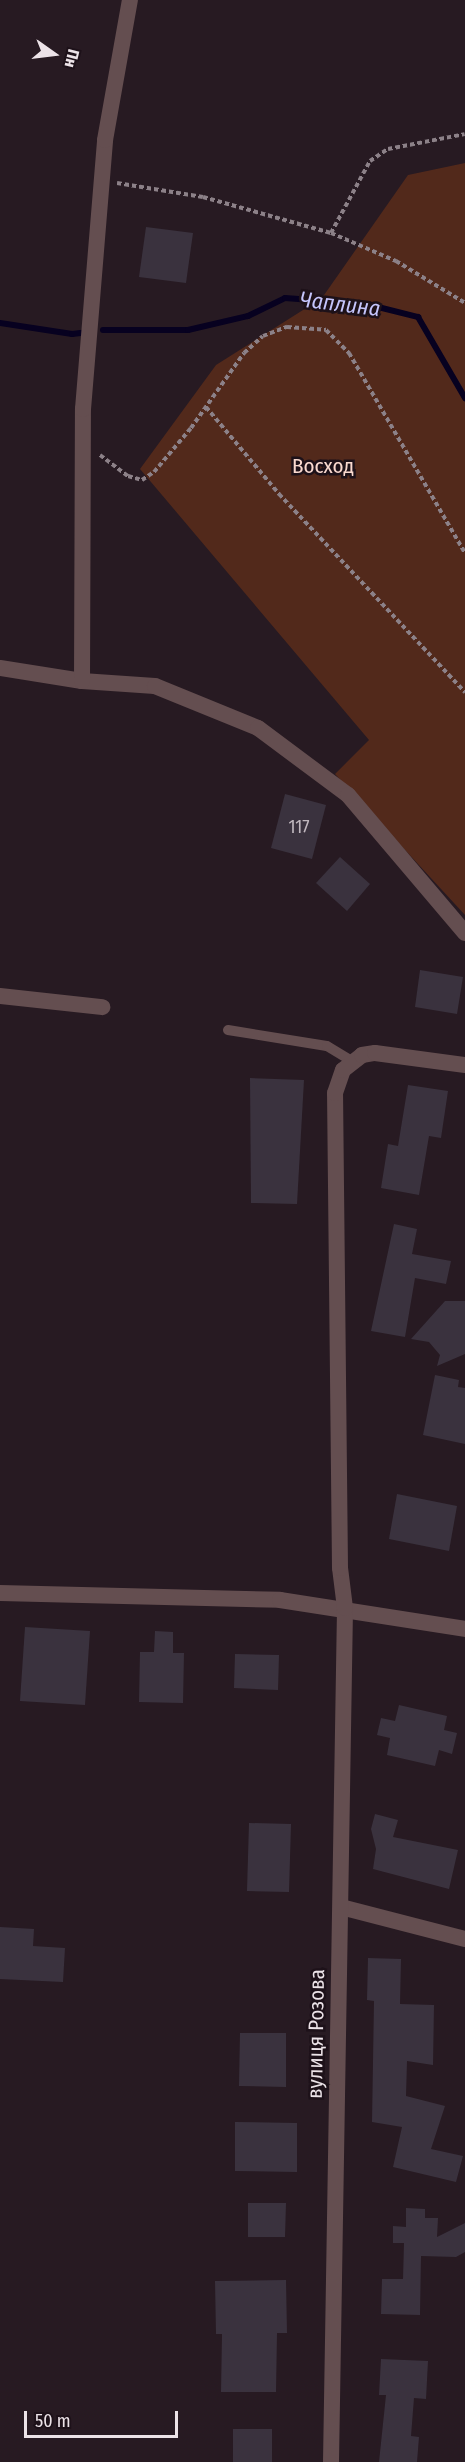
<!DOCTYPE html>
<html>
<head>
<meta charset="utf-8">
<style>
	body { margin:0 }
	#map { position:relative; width:465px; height:2462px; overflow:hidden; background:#271a22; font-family:"Fira Sans Condensed",sans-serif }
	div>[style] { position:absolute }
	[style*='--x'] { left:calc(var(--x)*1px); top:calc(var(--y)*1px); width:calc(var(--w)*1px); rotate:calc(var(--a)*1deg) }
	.green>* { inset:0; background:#52291b }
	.stream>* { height:6px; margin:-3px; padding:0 3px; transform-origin:3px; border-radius:3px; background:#070120 }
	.building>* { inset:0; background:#3a323e }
	.path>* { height:4px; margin-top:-2px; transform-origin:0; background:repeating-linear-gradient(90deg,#8c8188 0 4.5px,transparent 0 7.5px) }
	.service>* { height:10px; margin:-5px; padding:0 5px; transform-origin:5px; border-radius:5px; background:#644e50 }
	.minor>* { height:16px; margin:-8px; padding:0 8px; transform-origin:8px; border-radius:8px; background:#644e50 }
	span { translate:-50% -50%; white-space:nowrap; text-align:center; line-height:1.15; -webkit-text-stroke:5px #1d1119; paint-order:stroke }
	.number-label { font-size:18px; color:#c0b7be }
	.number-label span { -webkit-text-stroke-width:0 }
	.park-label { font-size:21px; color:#fad9cf }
	.street-label { font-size:21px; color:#ece3e8 }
	.water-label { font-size:22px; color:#c5c5fc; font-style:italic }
	.north { position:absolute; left:24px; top:24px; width:60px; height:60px; -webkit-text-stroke:4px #1d1119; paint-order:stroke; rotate:104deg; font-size:16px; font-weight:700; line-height:24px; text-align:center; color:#ece3e8 }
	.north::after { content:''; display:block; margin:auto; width:21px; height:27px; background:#ece3e8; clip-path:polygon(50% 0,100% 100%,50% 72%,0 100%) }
	.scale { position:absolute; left:24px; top:2411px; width:154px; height:27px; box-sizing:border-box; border:3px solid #ece3e8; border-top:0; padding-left:8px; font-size:18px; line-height:21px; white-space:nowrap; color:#ece3e8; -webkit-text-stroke:4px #1d1119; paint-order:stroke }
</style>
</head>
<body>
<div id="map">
	<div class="green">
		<div style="clip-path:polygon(465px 163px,465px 915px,335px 774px,369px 740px,140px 469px,216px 365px,322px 298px,408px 175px)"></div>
	</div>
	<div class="stream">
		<div style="--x:0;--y:323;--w:73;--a:8.7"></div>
		<div style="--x:72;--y:334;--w:17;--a:-7"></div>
		<div style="--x:103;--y:330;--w:85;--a:0"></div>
		<div style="--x:188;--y:330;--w:62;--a:-13.1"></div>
		<div style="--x:248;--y:316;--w:41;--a:-25.9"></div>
		<div style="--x:285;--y:298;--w:81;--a:4.2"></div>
		<div style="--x:366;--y:304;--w:54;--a:14"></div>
		<div style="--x:418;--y:317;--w:94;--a:59.9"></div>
	</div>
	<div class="building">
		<div style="clip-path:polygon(146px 227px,193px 233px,186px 283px,139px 277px)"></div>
		<div style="clip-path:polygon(285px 794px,326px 805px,312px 859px,271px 848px)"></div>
		<div style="clip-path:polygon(340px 857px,370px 884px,347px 911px,316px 883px)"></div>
		<div style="clip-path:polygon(420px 970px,463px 977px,457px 1014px,415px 1007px)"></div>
		<div style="clip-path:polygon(250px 1078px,304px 1080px,297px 1204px,251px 1203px)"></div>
		<div style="clip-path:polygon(408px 1085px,448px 1091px,441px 1138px,429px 1136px,419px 1195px,381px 1188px,388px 1144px,398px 1146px)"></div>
		<div style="clip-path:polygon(394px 1224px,417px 1229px,412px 1254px,451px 1261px,446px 1284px,415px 1278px,405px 1337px,371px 1331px)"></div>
		<div style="clip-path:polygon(445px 1301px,465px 1301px,465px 1354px,437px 1366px,440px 1355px,429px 1342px,411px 1339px)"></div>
		<div style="clip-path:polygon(435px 1375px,459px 1380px,458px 1387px,465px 1388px,465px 1444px,423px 1435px)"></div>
		<div style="clip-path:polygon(397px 1494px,457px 1506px,449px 1551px,389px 1539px)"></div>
		<div style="clip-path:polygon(25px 1627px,90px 1631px,85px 1705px,20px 1701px)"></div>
		<div style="clip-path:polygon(155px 1631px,173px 1632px,173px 1653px,184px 1653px,183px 1703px,139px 1702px,140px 1652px,154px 1652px)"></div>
		<div style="clip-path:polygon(235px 1654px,279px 1655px,278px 1690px,234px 1688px)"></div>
		<div style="clip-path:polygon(399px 1705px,447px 1716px,444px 1730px,457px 1733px,452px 1754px,439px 1750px,435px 1766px,387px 1755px,390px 1738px,377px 1735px,381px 1718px,395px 1721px)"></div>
		<div style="clip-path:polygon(375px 1814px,398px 1820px,393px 1837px,458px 1850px,449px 1889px,373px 1869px,376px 1849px,371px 1829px)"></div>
		<div style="clip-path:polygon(249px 1823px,291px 1824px,289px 1892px,247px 1891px)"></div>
		<div style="clip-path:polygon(0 1927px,34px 1929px,33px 1946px,65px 1948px,63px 1982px,0 1979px)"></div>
		<div style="clip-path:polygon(368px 1958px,401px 1959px,400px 2004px,434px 2005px,433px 2065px,407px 2061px,406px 2096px,445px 2106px,431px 2149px,463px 2156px,456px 2182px,393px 2167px,402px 2127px,372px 2122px,374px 2001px,367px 2000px)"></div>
		<div style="clip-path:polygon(240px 2033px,286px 2033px,286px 2087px,239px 2086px)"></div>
		<div style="clip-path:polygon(235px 2122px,297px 2123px,297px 2172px,235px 2171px)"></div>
		<div style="clip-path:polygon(248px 2203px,286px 2203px,285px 2237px,248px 2237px)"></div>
		<div style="clip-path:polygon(406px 2208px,425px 2209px,425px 2218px,438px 2218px,437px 2237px,465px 2223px,465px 2252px,456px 2257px,421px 2256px,420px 2315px,381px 2314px,382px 2279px,403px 2279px,404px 2243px,393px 2243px,393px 2226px,406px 2227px)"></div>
		<div style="clip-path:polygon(286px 2280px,287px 2333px,277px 2333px,276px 2392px,221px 2392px,222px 2334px,216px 2334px,215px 2281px)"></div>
		<div style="clip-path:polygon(381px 2359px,428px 2361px,426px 2399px,414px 2398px,411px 2436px,419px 2437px,417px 2462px,379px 2462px,386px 2395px,379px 2395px)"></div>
		<div style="clip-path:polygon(233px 2429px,272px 2429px,272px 2462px,233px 2462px)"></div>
	</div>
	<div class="path">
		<div style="--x:117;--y:183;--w:87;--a:9.2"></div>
		<div style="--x:203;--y:197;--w:133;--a:15.7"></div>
		<div style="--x:331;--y:233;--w:71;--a:23.3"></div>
		<div style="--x:396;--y:261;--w:81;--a:31.3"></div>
		<div style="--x:331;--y:233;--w:82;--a:-61.6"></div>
		<div style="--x:370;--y:161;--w:22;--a:-34"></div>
		<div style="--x:388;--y:149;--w:78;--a:-11"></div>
		<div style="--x:206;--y:407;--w:114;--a:50"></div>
		<div style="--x:279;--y:494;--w:272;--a:46.8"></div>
		<div style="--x:100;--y:455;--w:35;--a:37"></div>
		<div style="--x:128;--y:476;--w:15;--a:16"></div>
		<div style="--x:142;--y:480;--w:14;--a:-34"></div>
		<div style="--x:154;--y:472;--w:57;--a:-49.9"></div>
		<div style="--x:191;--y:428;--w:92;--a:-54.8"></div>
		<div style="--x:244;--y:353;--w:25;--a:-42"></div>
		<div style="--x:263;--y:336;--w:26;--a:-21"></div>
		<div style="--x:287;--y:327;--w:39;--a:4"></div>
		<div style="--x:326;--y:330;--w:33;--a:45"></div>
		<div style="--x:349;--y:353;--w:231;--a:59.9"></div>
	</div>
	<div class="service">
		<div style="--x:228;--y:1030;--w:100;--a:9.2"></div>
		<div style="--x:327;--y:1046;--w:29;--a:31"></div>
	</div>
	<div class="minor">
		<div style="--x:0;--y:668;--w:83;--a:9"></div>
		<div style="--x:82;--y:681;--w:73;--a:3.9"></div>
		<div style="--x:155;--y:686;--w:111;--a:22.2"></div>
		<div style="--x:258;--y:728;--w:112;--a:36.7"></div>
		<div style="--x:348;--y:795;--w:181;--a:49.7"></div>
		<div style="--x:82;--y:681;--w:272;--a:-89.8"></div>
		<div style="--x:83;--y:409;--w:270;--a:-85.3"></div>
		<div style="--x:105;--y:140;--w:142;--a:-79.9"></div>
		<div style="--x:0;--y:996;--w:103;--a:6.2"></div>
		<div style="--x:0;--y:1593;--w:280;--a:1.4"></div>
		<div style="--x:280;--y:1600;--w:187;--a:8.9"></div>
		<div style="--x:341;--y:1907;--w:128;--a:14.5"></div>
		<div style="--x:331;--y:2462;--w:854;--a:-89.06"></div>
		<div style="--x:345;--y:1608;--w:40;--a:-97.1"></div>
		<div style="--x:340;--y:1568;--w:475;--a:-90.6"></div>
		<div style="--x:335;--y:1093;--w:24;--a:-71"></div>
		<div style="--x:343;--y:1070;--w:24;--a:-38"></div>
		<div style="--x:362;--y:1055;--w:13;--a:-9"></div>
		<div style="--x:375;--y:1053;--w:91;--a:7.6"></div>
	</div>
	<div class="number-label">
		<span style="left:299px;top:827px">117</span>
	</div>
	<div class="park-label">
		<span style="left:323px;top:466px">Восход</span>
	</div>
	<div class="street-label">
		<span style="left:316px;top:2034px;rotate:-89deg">вулиця Розова</span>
	</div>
	<div class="water-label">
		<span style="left:340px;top:304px;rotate:7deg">Чаплина</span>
	</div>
	<div class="north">Пн</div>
	<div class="scale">50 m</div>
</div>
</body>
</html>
